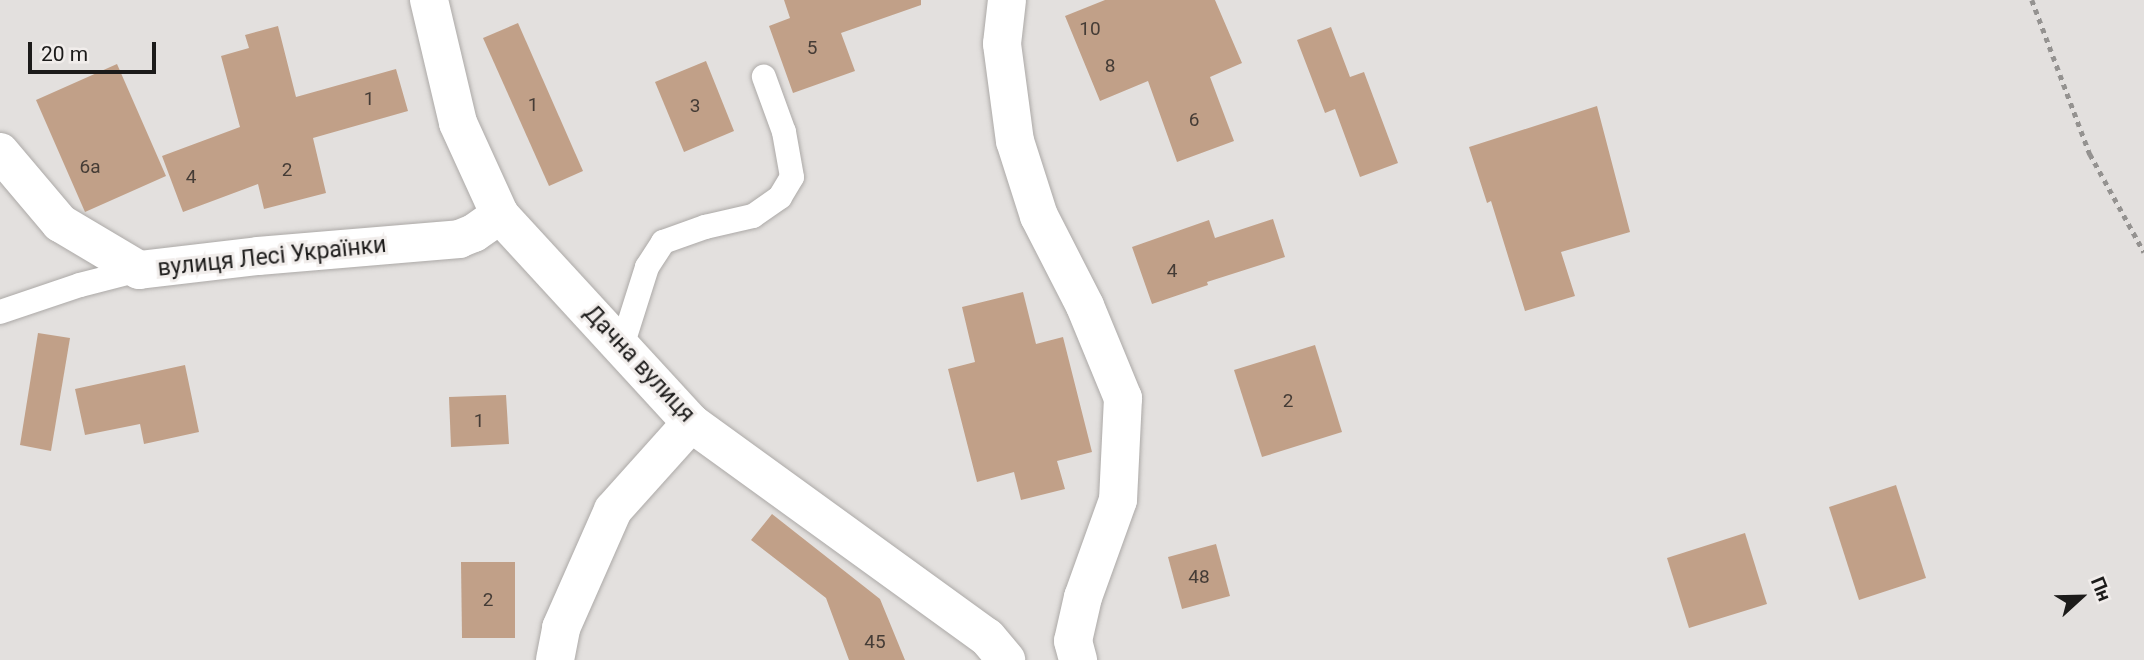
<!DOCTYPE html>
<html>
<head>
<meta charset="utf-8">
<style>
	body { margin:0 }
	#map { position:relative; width:2144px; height:660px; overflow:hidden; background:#e3e0de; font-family:Roboto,sans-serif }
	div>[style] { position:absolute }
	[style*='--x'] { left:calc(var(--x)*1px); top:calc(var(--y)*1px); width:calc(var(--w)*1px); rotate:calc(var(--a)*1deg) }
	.building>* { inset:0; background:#c1a088 }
	.path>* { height:4.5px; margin-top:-2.25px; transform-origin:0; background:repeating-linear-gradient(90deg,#949290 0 5px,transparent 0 10px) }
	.roads { filter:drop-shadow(0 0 2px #aca9a7) drop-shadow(0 0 2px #aca9a7) }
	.service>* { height:24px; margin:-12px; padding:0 12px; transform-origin:12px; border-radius:12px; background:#fff }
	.minor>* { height:38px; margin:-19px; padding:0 19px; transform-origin:19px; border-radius:19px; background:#fff }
	.tertiary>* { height:38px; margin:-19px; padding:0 19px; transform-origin:19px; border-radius:19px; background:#fff }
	span { translate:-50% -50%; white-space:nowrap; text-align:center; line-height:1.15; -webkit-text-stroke:6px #f1edeb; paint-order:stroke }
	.number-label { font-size:19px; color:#453c36 }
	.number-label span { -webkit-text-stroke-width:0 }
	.street-label { font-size:23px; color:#1c1b1a }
	.north { position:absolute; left:2046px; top:562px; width:70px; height:70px; -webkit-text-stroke:5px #f1edeb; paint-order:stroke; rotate:68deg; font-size:19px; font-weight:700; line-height:28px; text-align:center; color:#1c1b1a }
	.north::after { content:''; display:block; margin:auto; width:24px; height:32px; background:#1c1b1a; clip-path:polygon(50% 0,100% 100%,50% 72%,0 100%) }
	.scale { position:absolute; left:28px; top:42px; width:128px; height:32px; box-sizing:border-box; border:4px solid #1c1b1a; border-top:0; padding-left:9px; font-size:21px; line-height:24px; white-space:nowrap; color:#1c1b1a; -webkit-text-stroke:5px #f1edeb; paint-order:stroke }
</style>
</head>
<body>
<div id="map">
	<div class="building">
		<div style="clip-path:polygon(784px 0,921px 0,921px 5px,841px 33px,855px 71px,793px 93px,769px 26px,790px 18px)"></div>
		<div style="clip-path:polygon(1105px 0,1215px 0,1242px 63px,1210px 77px,1234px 141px,1177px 162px,1148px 81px,1100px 101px,1065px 16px)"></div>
		<div style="clip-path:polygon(518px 23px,583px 171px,549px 186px,483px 38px)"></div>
		<div style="clip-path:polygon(278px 26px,296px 97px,396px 69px,408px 111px,313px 138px,326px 193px,264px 209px,258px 184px,183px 212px,162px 156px,240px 127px,221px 56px,249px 48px,245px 35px)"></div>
		<div style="clip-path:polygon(1331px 27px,1350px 77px,1364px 72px,1398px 163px,1360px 177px,1335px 109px,1325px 113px,1297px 40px)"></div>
		<div style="clip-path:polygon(706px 61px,734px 131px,684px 152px,655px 82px)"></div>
		<div style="clip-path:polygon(117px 64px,166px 176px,85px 212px,36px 100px)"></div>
		<div style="clip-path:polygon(1597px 106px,1630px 232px,1561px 252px,1575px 296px,1525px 311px,1491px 201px,1487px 203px,1469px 147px)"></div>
		<div style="clip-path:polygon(1273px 219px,1285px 257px,1207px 282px,1208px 285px,1152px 304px,1132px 247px,1209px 220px,1215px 238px)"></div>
		<div style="clip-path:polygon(1023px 292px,1036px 344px,1063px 337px,1092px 452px,1057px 461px,1065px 489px,1021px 500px,1014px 472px,977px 482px,948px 369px,975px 362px,962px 307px)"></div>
		<div style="clip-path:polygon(38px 333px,70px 338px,51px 451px,20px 445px)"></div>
		<div style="clip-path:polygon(1315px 345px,1342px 432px,1262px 457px,1234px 370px)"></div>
		<div style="clip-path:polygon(185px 365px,199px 432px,144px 444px,140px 424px,85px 435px,75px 389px)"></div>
		<div style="clip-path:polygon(506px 395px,509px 444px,451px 447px,449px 397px)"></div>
		<div style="clip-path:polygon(1896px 485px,1926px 578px,1859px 600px,1829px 507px)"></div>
		<div style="clip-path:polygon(772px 514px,880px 599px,905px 660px,849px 660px,826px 598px,751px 540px)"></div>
		<div style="clip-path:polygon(1745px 533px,1767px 604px,1689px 628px,1667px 558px)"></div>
		<div style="clip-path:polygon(1216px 544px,1230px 596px,1182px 609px,1168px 557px)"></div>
		<div style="clip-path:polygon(461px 562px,515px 562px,515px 638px,462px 638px)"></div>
	</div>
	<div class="path">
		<div style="--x:2032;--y:0;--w:165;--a:69.4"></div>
		<div style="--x:2090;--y:154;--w:112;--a:61.1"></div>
	</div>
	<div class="roads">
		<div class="service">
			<div style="--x:0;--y:312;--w:84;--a:-18.6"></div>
			<div style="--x:80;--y:285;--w:61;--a:-14.3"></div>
			<div style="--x:622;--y:346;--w:83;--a:-72.4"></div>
			<div style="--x:647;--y:267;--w:30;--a:-57"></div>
			<div style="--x:663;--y:242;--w:45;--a:-19.7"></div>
			<div style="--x:705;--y:227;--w:49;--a:-12.9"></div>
			<div style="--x:753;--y:216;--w:33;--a:-35"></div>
			<div style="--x:780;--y:197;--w:23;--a:-59"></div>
			<div style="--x:792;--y:177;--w:46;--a:-100.1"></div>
			<div style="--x:784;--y:132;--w:59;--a:-110"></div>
		</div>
		<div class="minor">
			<div style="--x:1007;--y:0;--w:44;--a:96.5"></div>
			<div style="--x:1002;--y:44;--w:98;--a:82.4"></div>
			<div style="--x:1015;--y:141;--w:79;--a:72.3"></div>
			<div style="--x:1039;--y:216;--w:101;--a:62.9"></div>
			<div style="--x:1085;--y:306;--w:100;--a:67.6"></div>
			<div style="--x:1123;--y:398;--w:102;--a:92.8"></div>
			<div style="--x:1118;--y:500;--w:103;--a:109.8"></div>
			<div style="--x:1083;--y:597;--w:45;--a:102.8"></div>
			<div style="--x:1073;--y:641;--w:20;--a:75"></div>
			<div style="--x:0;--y:152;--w:93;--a:49.8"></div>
			<div style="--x:60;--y:223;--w:92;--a:30.7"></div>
			<div style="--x:139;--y:270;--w:120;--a:-6.7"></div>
			<div style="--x:258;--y:256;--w:202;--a:-4.8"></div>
			<div style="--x:459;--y:239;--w:16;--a:-22"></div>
			<div style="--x:474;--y:233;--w:32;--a:-35"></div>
			<div style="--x:555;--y:660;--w:33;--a:-79"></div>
			<div style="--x:561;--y:628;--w:129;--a:-66.2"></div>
			<div style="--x:613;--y:510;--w:117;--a:-48.1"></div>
		</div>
		<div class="tertiary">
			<div style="--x:429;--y:0;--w:126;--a:76.7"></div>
			<div style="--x:458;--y:123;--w:101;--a:65.5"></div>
			<div style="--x:500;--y:215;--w:282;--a:47.4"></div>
			<div style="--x:691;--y:423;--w:365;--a:35.9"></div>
			<div style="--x:987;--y:637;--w:30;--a:50"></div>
		</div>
	</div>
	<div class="number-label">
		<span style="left:1090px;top:29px">10</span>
		<span style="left:812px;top:48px">5</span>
		<span style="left:1110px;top:66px">8</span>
		<span style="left:369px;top:99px">1</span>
		<span style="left:533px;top:105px">1</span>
		<span style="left:695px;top:106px">3</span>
		<span style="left:1194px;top:120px">6</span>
		<span style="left:90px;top:167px">6а</span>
		<span style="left:287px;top:170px">2</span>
		<span style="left:191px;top:177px">4</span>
		<span style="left:1172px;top:271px">4</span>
		<span style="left:1288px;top:401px">2</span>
		<span style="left:479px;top:421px">1</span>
		<span style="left:1199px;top:577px">48</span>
		<span style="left:488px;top:600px">2</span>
		<span style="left:875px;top:642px">45</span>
	</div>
	<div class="street-label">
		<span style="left:272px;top:257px;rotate:-6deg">вулиця Лесі Українки</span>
		<span style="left:639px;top:364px;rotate:47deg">Дачна вулиця</span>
	</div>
	<div class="north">Пн</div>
	<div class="scale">20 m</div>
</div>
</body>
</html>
